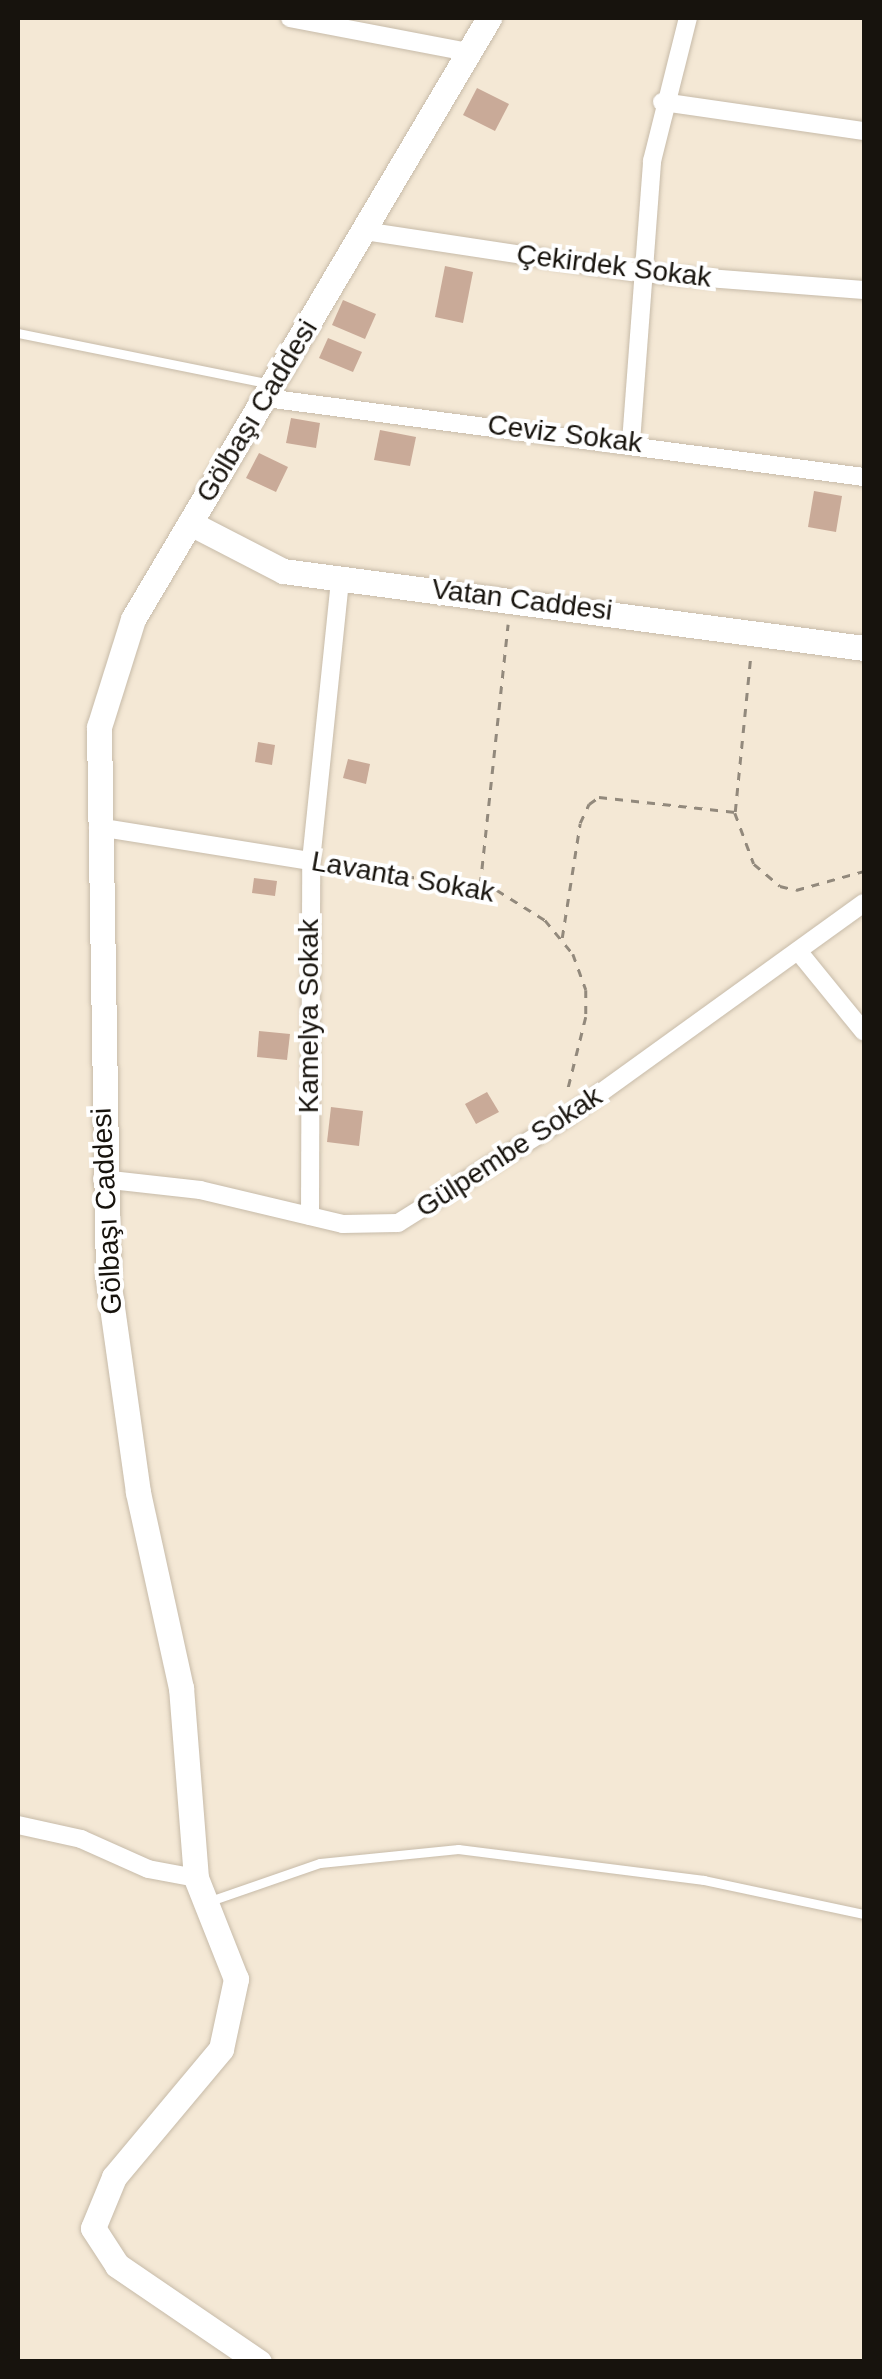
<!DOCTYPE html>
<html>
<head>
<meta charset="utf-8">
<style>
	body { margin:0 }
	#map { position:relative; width:882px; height:2379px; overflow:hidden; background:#f4e8d5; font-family:Helvetica,sans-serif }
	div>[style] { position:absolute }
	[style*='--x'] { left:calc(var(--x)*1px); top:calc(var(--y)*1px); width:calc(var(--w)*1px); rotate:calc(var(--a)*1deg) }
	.building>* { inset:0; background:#c9aa98 }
	.path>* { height:2.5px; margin-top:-1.25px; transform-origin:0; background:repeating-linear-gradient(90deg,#92897c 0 8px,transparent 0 16px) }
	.roads { filter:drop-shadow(0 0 2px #c7bba9) drop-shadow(0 0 2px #c7bba9) }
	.lane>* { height:9px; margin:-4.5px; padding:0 4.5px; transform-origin:4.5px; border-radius:4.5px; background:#fff }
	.street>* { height:18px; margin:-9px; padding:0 9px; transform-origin:9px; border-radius:9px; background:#fff }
	.secondary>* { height:25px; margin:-12.5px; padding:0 12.5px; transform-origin:12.5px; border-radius:12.5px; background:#fff }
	span { translate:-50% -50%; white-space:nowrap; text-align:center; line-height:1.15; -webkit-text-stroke:8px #fff; paint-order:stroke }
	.street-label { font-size:28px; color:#17130d }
	.frame { position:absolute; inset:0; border:20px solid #17130d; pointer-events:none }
</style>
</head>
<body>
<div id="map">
	<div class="building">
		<div style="clip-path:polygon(477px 88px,509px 104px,495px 131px,463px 115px)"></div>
		<div style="clip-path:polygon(445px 266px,473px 272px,463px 323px,435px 317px)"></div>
		<div style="clip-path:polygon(343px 300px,376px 314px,365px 339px,332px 325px)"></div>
		<div style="clip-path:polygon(328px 338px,362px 352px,353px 372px,319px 358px)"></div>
		<div style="clip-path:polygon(291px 418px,320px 423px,316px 448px,286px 443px)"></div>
		<div style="clip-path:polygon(380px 430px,416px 437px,410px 466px,374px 460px)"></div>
		<div style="clip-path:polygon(259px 453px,288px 467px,276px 492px,246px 478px)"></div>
		<div style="clip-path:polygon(814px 491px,842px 496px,836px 532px,808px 527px)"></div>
		<div style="clip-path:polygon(258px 742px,275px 745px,272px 765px,255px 762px)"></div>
		<div style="clip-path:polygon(348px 759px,370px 764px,366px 784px,343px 778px)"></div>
		<div style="clip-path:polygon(254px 878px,277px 881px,275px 896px,252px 893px)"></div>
		<div style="clip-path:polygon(259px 1031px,290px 1034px,287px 1060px,257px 1057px)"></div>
		<div style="clip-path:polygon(487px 1092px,499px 1112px,476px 1124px,465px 1104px)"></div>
		<div style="clip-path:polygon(331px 1107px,363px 1111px,359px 1146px,327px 1142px)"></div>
	</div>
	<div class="path">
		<div style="--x:735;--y:813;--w:54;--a:69.6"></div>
		<div style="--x:754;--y:864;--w:34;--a:40"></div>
		<div style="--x:780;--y:886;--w:16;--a:14"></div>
		<div style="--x:796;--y:890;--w:71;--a:-15.6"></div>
		<div style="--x:327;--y:864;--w:172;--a:8.7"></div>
		<div style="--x:497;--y:890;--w:57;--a:32"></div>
		<div style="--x:545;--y:920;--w:44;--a:50.5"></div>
		<div style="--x:573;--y:954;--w:38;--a:70"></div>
		<div style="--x:586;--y:990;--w:27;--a:90"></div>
		<div style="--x:586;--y:1017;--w:78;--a:104"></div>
		<div style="--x:480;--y:885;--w:262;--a:-83.9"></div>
		<div style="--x:562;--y:938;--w:116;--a:-81.1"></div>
		<div style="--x:580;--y:823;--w:21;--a:-65"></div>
		<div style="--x:589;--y:804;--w:12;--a:-35"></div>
		<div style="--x:599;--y:797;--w:137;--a:6.3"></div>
		<div style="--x:735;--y:812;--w:160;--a:-84.3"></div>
	</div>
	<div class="roads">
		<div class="lane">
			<div style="--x:18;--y:333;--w:258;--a:11.4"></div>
			<div style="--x:210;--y:1901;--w:116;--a:-19.1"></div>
			<div style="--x:320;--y:1863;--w:139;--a:-5.8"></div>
			<div style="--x:458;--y:1849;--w:248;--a:7.2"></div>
			<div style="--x:704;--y:1880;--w:164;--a:12"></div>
		</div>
		<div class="street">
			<div style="--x:290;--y:18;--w:182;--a:10.8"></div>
			<div style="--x:662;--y:102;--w:204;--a:8.2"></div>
			<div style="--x:364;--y:231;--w:281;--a:8.6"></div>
			<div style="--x:642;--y:273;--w:223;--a:4.4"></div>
			<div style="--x:266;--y:398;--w:603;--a:7.53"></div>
			<div style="--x:631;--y:442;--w:282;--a:-85.7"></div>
			<div style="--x:652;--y:161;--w:147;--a:-75.9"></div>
			<div style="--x:98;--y:827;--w:216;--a:9.1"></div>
			<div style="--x:798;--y:951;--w:104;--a:50.8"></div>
			<div style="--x:102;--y:1179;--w:99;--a:6.4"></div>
			<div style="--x:200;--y:1190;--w:147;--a:13.4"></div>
			<div style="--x:343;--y:1224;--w:55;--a:-1"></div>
			<div style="--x:398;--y:1223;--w:199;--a:-32.1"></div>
			<div style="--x:567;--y:1117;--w:366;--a:-35.8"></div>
			<div style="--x:310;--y:1216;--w:355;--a:-89.8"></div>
			<div style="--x:311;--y:861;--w:284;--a:-84.1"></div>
			<div style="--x:18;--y:1825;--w:65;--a:12.5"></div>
			<div style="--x:81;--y:1839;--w:73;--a:24.1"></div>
			<div style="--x:148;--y:1869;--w:49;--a:10.6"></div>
		</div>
		<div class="secondary">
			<div style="--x:190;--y:523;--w:105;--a:27.3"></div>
			<div style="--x:283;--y:571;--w:586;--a:7.55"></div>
			<div style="--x:259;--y:2362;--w:172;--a:-145.7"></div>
			<div style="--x:117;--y:2265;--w:44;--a:-123"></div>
			<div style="--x:93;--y:2228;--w:55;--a:-67.6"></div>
			<div style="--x:114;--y:2177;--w:167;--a:-50.1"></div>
			<div style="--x:221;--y:2049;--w:72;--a:-77.9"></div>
			<div style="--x:236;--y:1979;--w:109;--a:-111.6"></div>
			<div style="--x:196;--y:1878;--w:191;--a:-94.5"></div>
			<div style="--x:181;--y:1688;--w:201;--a:-102.4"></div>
			<div style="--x:138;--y:1492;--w:216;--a:-98"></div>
			<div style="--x:108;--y:1278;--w:551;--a:-90.94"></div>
			<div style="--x:99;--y:727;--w:113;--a:-72.5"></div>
			<div style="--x:133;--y:619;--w:699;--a:-59.36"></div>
		</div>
	</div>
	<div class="street-label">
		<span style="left:614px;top:266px;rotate:7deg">Çekirdek Sokak</span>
		<span style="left:257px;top:411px;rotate:-59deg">Gölbaşı Caddesi</span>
		<span style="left:565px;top:434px;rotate:7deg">Ceviz Sokak</span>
		<span style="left:522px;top:600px;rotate:7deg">Vatan Caddesi</span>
		<span style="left:403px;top:877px;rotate:10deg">Lavanta Sokak</span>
		<span style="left:309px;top:1016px;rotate:-90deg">Kamelya Sokak</span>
		<span style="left:509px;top:1152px;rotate:-33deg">Gülpembe Sokak</span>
		<span style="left:107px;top:1211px;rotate:-93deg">Gölbaşı Caddesi</span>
	</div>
	<div class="frame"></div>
</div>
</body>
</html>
